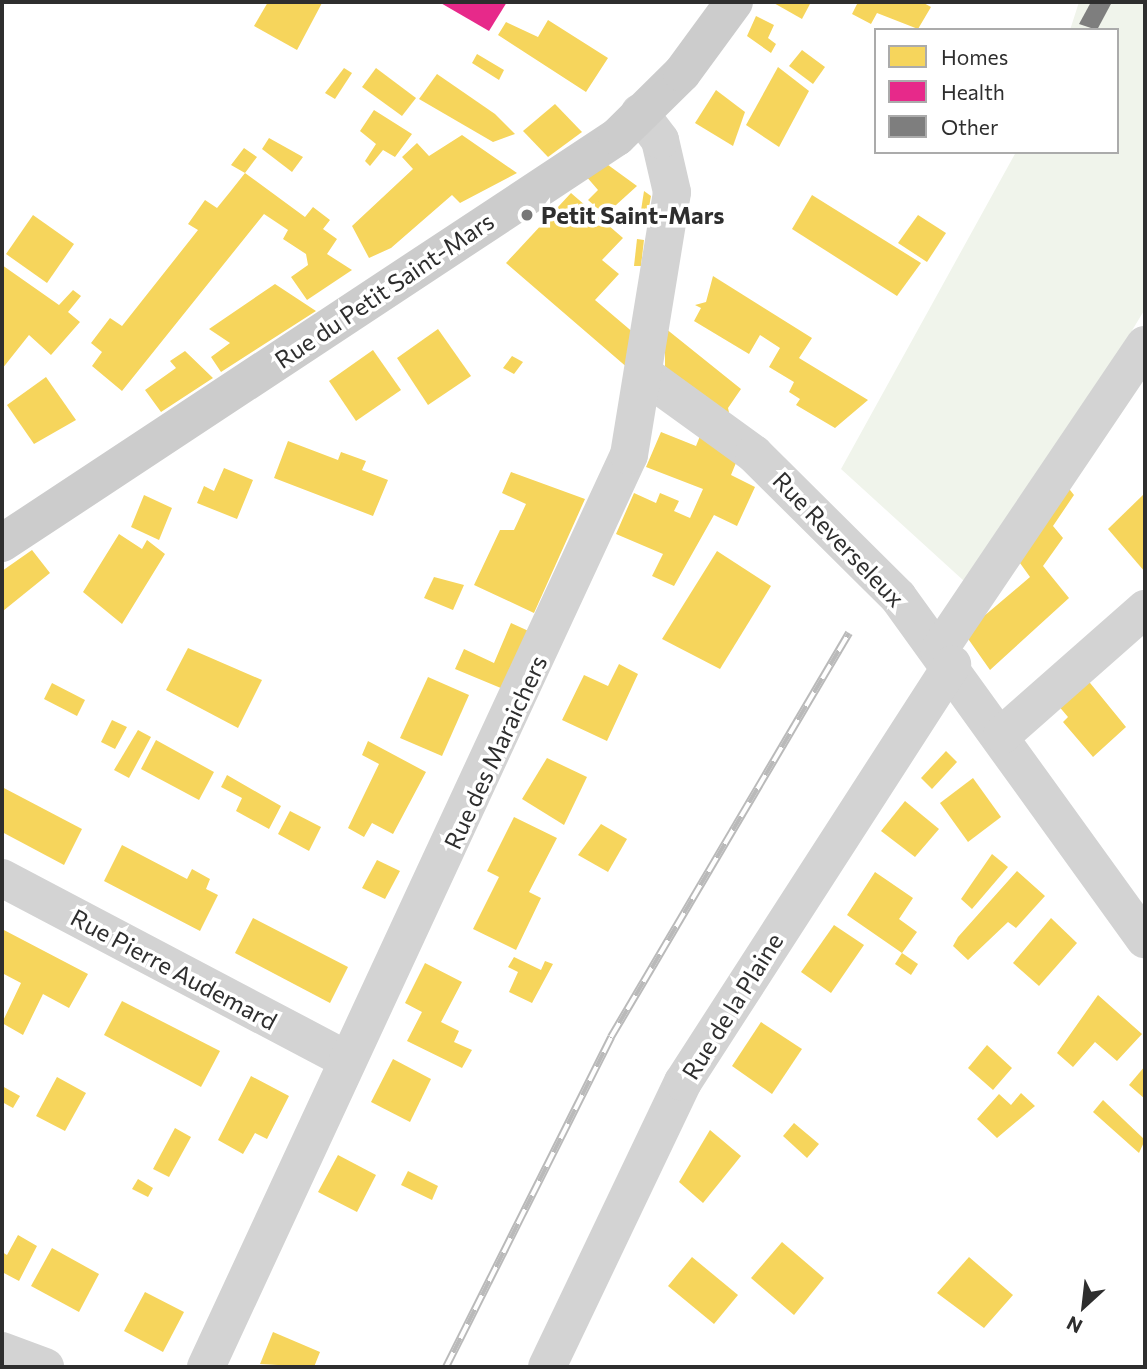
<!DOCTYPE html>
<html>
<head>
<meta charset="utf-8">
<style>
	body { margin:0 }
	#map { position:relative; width:1147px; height:1369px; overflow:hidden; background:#fff; font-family:Commissioner,sans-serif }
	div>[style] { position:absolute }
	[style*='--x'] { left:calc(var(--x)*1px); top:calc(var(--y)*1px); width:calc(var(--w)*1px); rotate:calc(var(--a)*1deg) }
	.green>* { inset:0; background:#f0f4eb }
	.homes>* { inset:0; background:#f6d55c }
	.health>* { inset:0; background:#e7298a }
	.building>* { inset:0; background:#7e7e7e }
	.street>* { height:38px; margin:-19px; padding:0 19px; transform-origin:19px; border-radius:19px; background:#d3d3d3 }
	.secondary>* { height:38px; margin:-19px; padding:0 19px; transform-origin:19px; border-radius:19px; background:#ccc }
	.rail>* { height:8px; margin-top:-4px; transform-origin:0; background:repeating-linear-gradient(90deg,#fff 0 16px,#bababa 0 32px); box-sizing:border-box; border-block:2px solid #bababa }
	.dots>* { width:19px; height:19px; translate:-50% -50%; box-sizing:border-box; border:4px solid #fff; border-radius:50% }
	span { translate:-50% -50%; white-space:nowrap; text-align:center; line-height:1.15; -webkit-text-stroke:7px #fff; paint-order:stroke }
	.poi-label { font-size:24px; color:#2e2e2e; font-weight:700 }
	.left { translate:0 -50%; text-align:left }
	.street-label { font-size:24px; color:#2e2e2e }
	.frame { position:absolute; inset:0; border:4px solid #2e2e2e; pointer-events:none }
	.legend { position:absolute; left:874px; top:28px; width:245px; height:126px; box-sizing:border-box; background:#fff; border:2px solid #ababab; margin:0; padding:9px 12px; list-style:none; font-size:21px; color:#2e2e2e }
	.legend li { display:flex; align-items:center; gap:14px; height:35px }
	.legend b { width:35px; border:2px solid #ababab }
	.north { position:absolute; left:1049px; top:1271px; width:70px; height:70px; -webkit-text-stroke:5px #fff; paint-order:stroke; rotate:207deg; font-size:19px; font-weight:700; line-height:28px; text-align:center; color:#2e2e2e }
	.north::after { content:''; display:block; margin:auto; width:24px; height:32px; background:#2e2e2e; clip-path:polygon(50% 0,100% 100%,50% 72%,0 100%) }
</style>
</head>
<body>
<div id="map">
	<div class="green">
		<div style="clip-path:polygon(1079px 2px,1145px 2px,1145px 309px,975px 591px,841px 469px,1016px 152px,1117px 152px,1117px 30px,1070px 30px)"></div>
	</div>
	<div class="homes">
		<div style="clip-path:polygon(268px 2px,322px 3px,297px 50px,254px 26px)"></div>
		<div style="clip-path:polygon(772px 2px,811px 2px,802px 19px)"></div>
		<div style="clip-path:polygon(858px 2px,922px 2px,931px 7px,918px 29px,877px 13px,871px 24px,852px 14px)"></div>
		<div style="clip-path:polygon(756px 16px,774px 25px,768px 38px,776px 44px,771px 53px,747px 36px)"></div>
		<div style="clip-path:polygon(548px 20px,608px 58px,586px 92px,498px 35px,506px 22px,538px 37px)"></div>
		<div style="clip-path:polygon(802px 50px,825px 67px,813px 84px,789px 66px)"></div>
		<div style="clip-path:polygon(477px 54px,504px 70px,499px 80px,472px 63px)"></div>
		<div style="clip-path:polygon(778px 67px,809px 91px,779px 147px,746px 125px)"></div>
		<div style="clip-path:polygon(344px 68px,352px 73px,335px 99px,325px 93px)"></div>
		<div style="clip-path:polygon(376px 68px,416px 98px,402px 116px,362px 87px)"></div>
		<div style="clip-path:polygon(437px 74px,495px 114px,515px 134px,493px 142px,419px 99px)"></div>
		<div style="clip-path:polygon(716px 90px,745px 112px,733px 146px,695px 123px)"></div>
		<div style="clip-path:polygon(555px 104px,582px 132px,548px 157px,523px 131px)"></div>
		<div style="clip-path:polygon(374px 110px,412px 134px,395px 157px,383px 150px,370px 166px,365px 161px,376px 144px,360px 131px)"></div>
		<div style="clip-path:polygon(462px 135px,517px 173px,460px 203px,452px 195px,391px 248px,369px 258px,352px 226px,413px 169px,402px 157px,417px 143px,429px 156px)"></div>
		<div style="clip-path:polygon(269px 138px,303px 157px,292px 172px,262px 149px)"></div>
		<div style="clip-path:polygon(244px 148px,257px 157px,245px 173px,305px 217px,313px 207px,330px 220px,323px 229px,337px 239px,327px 254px,352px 270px,307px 300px,291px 277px,308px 265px,306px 254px,283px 239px,288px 230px,264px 214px,122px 391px,92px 366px,102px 352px,91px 343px,110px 318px,122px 326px,198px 230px,188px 224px,205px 200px,217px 208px,230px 192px,245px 173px,231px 165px)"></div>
		<div style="clip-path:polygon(604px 162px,637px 186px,605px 215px,588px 200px,598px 190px,585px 175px)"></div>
		<div style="clip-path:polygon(644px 191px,651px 196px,647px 218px,640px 217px)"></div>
		<div style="clip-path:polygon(571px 193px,623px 238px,602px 260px,619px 274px,595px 300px,635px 334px,629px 369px,506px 263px)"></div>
		<div style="clip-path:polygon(812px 195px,921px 263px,897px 296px,792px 229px)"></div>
		<div style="clip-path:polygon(33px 215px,74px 244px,47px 283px,6px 254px)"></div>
		<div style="clip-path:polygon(918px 215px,946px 233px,927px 262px,898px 243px)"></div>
		<div style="clip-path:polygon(637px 239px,644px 240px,641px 266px,634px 266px)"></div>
		<div style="clip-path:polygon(2px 265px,59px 305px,73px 290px,81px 296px,68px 312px,80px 322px,51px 355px,29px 335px,2px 369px)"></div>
		<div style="clip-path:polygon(713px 276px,812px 338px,799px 358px,868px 400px,835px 428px,796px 405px,800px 399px,789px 392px,794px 382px,769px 367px,780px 348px,760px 335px,749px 354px,694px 321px,701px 308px,695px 305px,706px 302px)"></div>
		<div style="clip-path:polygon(275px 284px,316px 311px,221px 372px,211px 357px,230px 343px,209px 329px)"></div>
		<div style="clip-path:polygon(665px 328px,741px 389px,728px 408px,730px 417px,665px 368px)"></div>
		<div style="clip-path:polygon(438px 329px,471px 376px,428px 405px,397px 358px)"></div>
		<div style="clip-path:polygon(373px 350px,401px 390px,356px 421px,329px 381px)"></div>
		<div style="clip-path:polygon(185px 351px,213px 378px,161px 412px,145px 390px,176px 368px,170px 361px)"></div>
		<div style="clip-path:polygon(512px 356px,523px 362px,514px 374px,503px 368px)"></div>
		<div style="clip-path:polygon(46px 377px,76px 420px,34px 444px,7px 405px)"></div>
		<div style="clip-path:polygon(702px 431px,738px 458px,731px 475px,755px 487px,737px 526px,714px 515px,674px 586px,652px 576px,663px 554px,616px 534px,634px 493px,656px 503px,660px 493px,679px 501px,674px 511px,690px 518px,703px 489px,646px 467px,661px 432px,696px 446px)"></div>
		<div style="clip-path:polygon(288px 441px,338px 460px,341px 452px,366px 461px,362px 470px,388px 480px,373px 516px,274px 478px)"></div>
		<div style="clip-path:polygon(224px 468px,253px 480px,237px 519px,197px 503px,204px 486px,214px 491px)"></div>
		<div style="clip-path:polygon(511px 472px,585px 499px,534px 613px,474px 585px,500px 530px,514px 530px,526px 504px,502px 493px)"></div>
		<div style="clip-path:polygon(1066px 485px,1074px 495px,1053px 526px,1063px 538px,1043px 566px,1069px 598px,990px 670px,964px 633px,1030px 577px,1015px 556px)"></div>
		<div style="clip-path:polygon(1145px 493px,1145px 572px,1108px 529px)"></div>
		<div style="clip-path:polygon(144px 495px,172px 508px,159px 540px,131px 527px)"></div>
		<div style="clip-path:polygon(119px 534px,142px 549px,147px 540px,165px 554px,122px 624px,83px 592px)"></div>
		<div style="clip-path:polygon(32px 550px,50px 573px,3px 611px,2px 571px)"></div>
		<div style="clip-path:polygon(717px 551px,771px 586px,720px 669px,662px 639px)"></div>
		<div style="clip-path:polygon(434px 577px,464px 585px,453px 610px,424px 598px)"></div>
		<div style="clip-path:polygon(511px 623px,533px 633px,508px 691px,455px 669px,464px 649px,494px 663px)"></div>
		<div style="clip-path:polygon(188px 648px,262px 680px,238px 728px,166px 690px)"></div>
		<div style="clip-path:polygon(619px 664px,638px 674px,607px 741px,562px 720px,584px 675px,608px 686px)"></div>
		<div style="clip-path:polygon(428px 677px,469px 695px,442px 756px,400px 738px)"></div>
		<div style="clip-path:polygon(1086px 678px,1126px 727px,1093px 757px,1063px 722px,1068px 717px,1057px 704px)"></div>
		<div style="clip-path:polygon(52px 683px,85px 700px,77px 716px,44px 699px)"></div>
		<div style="clip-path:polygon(112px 720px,127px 727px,115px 749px,101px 742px)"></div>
		<div style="clip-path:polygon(138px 730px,151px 737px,129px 778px,114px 770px)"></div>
		<div style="clip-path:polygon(156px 740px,214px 772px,199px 800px,141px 769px)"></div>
		<div style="clip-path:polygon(368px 741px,426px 772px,393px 834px,372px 823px,364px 837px,348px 828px,379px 764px,362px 755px)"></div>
		<div style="clip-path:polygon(946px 751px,957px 762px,932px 789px,921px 778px)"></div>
		<div style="clip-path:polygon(547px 758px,587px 777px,564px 825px,522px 799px)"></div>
		<div style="clip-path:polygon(227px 775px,281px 806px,269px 829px,236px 811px,242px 798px,221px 787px)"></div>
		<div style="clip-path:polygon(973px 778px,1001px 817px,968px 842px,940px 803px)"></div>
		<div style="clip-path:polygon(2px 787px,82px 829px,64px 865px,2px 832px)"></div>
		<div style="clip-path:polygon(905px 801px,939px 829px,915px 857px,881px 831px)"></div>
		<div style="clip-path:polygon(290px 811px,321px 827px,309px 851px,278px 834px)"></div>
		<div style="clip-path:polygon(514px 817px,557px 838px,529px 892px,541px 898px,516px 950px,473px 929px,499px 877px,487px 871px)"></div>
		<div style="clip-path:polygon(601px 824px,627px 839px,608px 872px,578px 855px)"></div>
		<div style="clip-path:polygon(122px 845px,187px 879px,192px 869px,210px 879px,206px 889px,218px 895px,200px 931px,104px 881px)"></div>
		<div style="clip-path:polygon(992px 854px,1008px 867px,972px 909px,961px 899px)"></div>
		<div style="clip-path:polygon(377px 860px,400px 871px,385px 899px,362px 888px)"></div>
		<div style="clip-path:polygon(1017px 871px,1045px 896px,1016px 928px,1008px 922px,968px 960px,953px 946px,958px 937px)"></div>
		<div style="clip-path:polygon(875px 872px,913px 898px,899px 919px,917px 932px,902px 953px,847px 915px)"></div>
		<div style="clip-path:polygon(253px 918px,348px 967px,330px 1003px,235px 953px)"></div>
		<div style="clip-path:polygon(1051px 918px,1077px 943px,1039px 986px,1013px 963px)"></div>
		<div style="clip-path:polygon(834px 925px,864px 945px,831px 993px,801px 972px)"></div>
		<div style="clip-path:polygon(2px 929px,88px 974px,69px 1008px,43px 994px,23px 1035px,2px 1023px,21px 983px,2px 973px)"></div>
		<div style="clip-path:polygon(902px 953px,918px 964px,911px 975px,895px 964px)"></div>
		<div style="clip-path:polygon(514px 957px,541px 970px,545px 961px,553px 964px,532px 1003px,509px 992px,518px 972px,508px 967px)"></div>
		<div style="clip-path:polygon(425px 963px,462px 982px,441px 1022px,459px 1031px,454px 1042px,472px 1050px,462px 1068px,407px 1041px,422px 1012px,405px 1003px)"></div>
		<div style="clip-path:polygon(1098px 995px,1142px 1034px,1117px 1061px,1095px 1042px,1073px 1067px,1057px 1053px)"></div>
		<div style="clip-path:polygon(122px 1001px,220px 1051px,201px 1087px,104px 1035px)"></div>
		<div style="clip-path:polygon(761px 1022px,802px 1049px,772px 1094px,732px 1066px)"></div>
		<div style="clip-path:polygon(987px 1045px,1012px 1068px,993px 1090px,968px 1068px)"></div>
		<div style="clip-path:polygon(393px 1059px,431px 1079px,410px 1122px,371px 1102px)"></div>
		<div style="clip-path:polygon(1145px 1066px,1145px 1099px,1129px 1085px)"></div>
		<div style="clip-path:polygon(251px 1076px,289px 1096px,267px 1139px,255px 1133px,243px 1154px,218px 1140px)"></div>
		<div style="clip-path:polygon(57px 1077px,86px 1093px,65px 1131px,36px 1116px)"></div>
		<div style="clip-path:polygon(2px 1086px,20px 1096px,13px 1108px,2px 1102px)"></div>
		<div style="clip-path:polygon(1021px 1093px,1035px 1106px,997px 1138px,977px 1119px,999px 1094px,1011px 1105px)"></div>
		<div style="clip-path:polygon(1103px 1100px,1145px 1140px,1139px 1153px,1093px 1112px)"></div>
		<div style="clip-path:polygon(794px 1123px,819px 1144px,807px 1158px,783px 1136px)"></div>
		<div style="clip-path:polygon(175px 1128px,191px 1137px,169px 1177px,153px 1169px)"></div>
		<div style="clip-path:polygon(710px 1130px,741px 1156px,703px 1203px,679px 1182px)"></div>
		<div style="clip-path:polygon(338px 1155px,376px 1175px,357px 1212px,318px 1192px)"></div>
		<div style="clip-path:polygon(408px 1171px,438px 1186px,432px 1200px,401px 1185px)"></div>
		<div style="clip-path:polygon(138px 1179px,153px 1188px,148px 1197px,132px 1189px)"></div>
		<div style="clip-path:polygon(18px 1235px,37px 1246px,19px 1281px,2px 1272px,2px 1252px,7px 1255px)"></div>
		<div style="clip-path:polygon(782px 1242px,824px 1278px,794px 1315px,751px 1278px)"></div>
		<div style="clip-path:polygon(52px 1248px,99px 1274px,79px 1312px,31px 1286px)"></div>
		<div style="clip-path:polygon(692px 1257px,738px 1295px,714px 1324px,668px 1286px)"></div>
		<div style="clip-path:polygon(969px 1257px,1013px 1295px,984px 1328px,937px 1293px)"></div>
		<div style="clip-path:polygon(145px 1292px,184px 1312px,163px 1352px,124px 1331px)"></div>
		<div style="clip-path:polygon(273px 1332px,320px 1352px,314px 1367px,260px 1364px)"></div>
	</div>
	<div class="health">
		<div style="clip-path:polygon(439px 2px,507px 2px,489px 31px)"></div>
	</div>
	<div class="building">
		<div style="clip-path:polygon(1091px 2px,1112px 2px,1097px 30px,1079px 24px)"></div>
	</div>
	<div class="street">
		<div style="--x:645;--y:375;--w:135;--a:35.9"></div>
		<div style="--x:754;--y:454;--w:203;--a:44.8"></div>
		<div style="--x:898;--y:597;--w:422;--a:54.2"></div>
		<div style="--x:939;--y:650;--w:368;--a:-56"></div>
		<div style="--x:1002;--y:735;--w:191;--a:-41.4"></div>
		<div style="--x:2;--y:878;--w:388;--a:27.8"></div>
		<div style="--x:2;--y:1351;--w:46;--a:20.4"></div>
		<div style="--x:206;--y:1367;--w:1005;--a:-65.12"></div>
		<div style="--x:629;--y:455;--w:266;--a:-80.7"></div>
		<div style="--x:672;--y:192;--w:53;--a:-103"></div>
		<div style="--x:660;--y:140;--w:34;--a:-127"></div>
		<div style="--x:547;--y:1367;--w:316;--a:-64.5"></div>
		<div style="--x:683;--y:1082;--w:497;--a:-57.2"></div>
	</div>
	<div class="secondary">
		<div style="--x:2;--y:543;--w:737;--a:-33.43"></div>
		<div style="--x:617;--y:137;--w:91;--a:-44.6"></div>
		<div style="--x:682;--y:73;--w:88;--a:-53.8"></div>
	</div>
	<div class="rail">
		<div style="--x:446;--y:1367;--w:369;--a:-63.4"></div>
		<div style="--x:611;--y:1037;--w:469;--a:-59.5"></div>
	</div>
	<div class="dots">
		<div style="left:527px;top:215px;background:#777"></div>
	</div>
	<div class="poi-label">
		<span class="left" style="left:541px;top:215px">Petit Saint-Mars</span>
	</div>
	<div class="street-label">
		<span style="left:384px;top:290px;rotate:-34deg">Rue du Petit Saint-Mars</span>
		<span style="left:839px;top:539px;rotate:46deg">Rue Reverseleux</span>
		<span style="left:495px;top:752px;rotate:-65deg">Rue des Maraichers</span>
		<span style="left:174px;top:969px;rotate:28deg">Rue Pierre Audemard</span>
		<span style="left:732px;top:1006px;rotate:-58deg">Rue de la Plaine</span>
	</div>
	<div class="frame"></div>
	<ul class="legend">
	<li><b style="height:19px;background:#f6d55c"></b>Homes</li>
	<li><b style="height:19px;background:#e7298a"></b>Health</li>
	<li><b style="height:19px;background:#7e7e7e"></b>Other</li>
	</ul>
	<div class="north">N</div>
</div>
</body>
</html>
